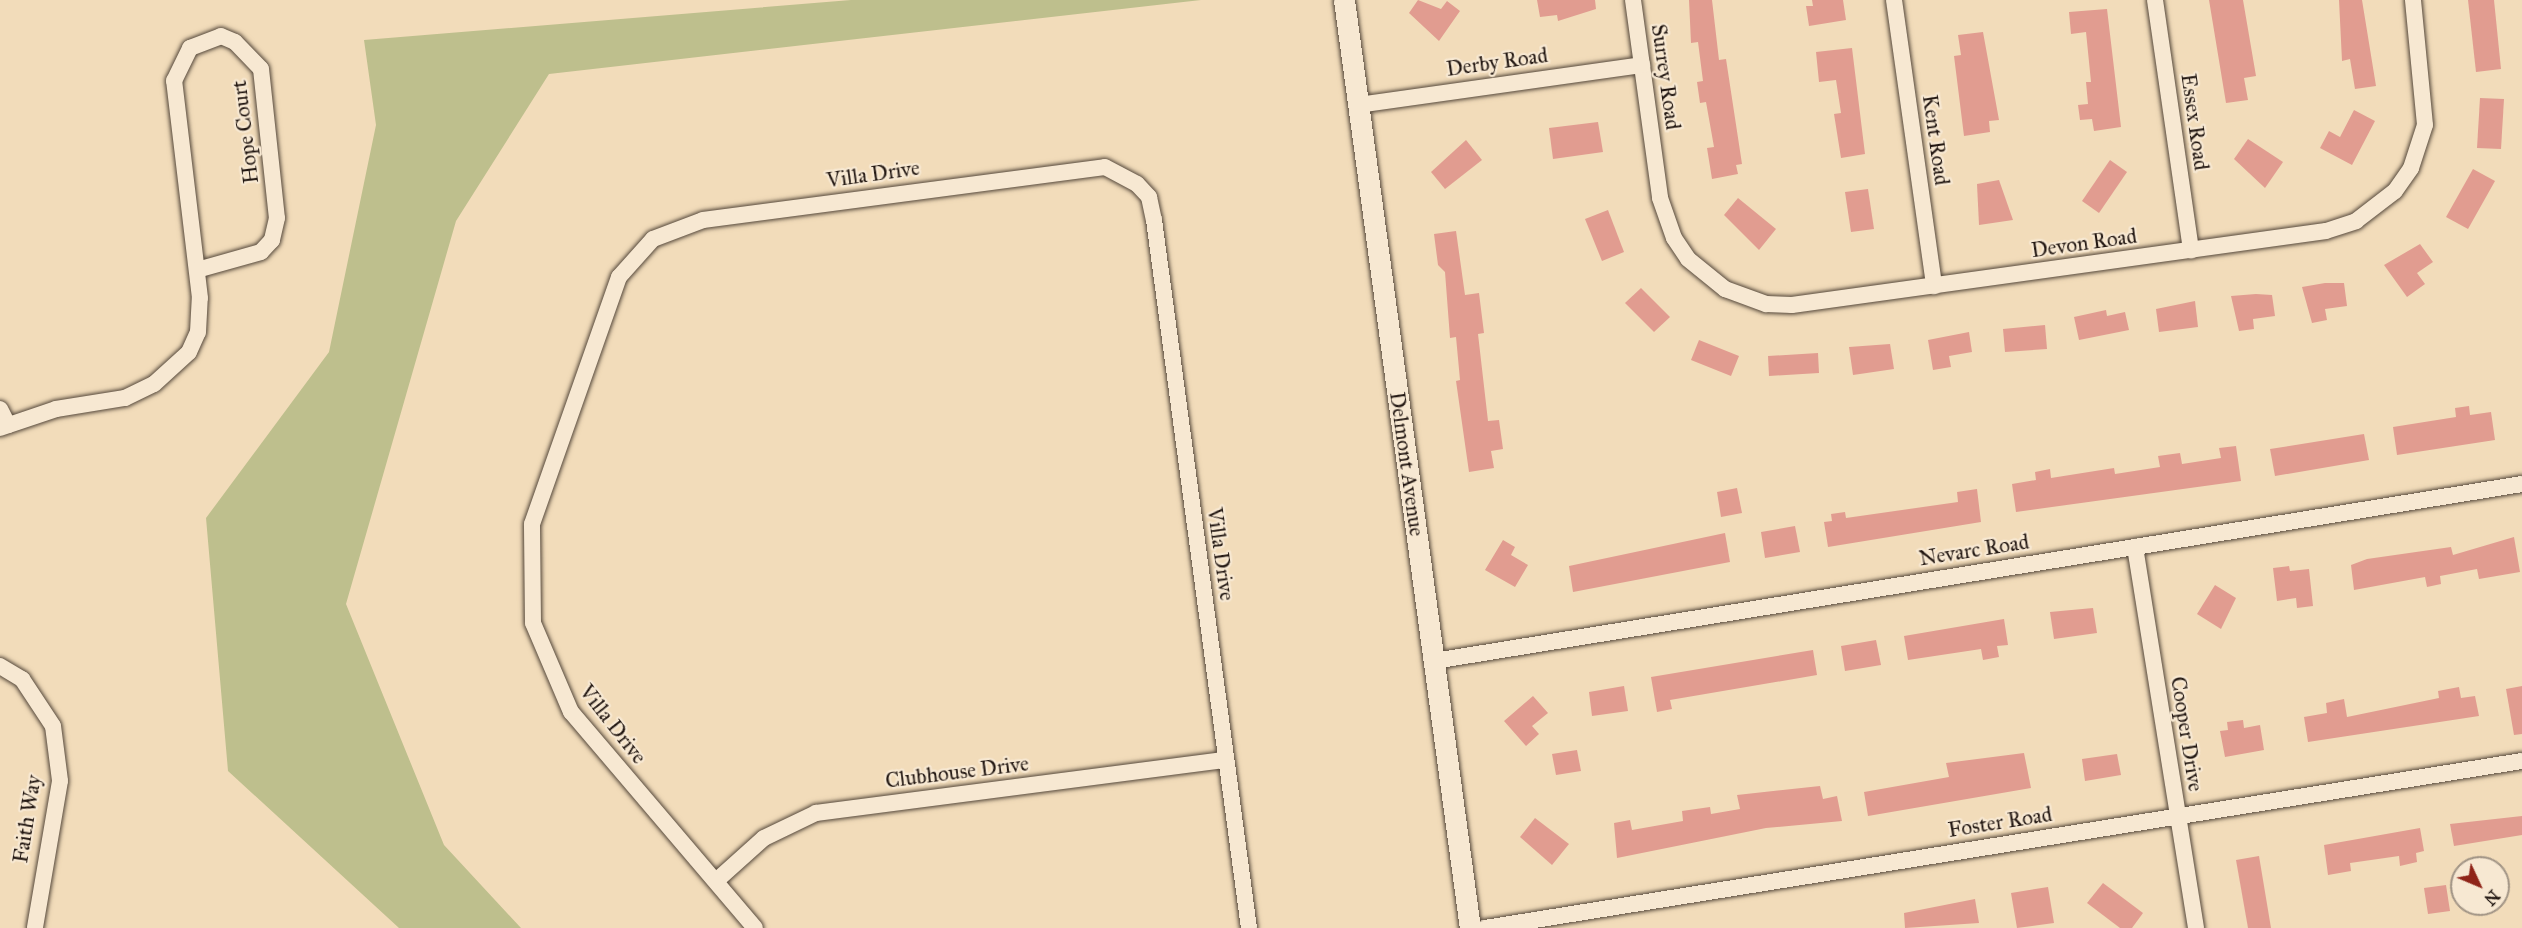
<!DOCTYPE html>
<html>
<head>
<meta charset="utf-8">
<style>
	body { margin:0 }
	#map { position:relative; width:2522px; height:928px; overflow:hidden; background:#f2dcba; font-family:"IM FELL Great Primer",serif }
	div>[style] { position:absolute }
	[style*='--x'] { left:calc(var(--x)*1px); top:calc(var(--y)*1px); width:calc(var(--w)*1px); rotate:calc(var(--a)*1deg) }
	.green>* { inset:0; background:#bebf8d }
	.building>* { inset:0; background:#e19c90 }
	.roads { filter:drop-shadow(0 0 2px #55483b) drop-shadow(0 0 2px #55483b) }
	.minor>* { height:16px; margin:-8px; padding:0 8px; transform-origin:8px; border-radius:8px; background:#f7e8d2 }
	.tertiary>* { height:21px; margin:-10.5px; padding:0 10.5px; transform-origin:10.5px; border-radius:10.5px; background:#f7e8d2 }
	span { translate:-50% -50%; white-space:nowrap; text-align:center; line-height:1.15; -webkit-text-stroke:4.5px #f7e8d2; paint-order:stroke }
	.street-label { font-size:21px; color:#211611 }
	.north { position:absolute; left:2450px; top:856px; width:60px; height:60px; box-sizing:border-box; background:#f7e8d2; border:2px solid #a19485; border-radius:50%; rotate:134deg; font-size:16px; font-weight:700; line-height:24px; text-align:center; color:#211611 }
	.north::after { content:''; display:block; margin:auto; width:21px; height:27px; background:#8f2418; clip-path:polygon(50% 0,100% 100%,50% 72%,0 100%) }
</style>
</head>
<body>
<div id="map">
	<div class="green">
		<div style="clip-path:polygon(851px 0,1201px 0,549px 74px,456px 221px,346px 604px,444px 845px,521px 928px,399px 928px,228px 771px,206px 518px,329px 352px,376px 125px,364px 40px)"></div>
	</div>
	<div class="building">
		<div style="clip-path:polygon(1418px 0,1441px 9px,1447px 1px,1460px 11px,1439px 41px,1409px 13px)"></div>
		<div style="clip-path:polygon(1537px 0,1595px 0,1596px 9px,1558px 21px,1557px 15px,1540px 17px)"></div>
		<div style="clip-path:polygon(1689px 0,1712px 0,1719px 60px,1726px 59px,1742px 164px,1736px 165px,1738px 174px,1712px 179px,1707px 148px,1714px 147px,1706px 102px,1700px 103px,1697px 82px,1703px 81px,1698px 42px,1691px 43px)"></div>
		<div style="clip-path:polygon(1812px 0,1843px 0,1846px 20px,1809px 26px,1806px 6px,1813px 6px)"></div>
		<div style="clip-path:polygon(2209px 0,2243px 0,2256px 76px,2244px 78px,2248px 100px,2226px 103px)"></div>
		<div style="clip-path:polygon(2339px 0,2362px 0,2376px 86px,2355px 89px,2350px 59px,2342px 61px)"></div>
		<div style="clip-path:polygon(2468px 0,2494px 0,2501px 69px,2476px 72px)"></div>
		<div style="clip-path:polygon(2107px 9px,2121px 127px,2094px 131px,2092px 119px,2080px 120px,2078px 105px,2088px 104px,2086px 82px,2091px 82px,2086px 32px,2071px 34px,2069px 12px)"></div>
		<div style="clip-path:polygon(1983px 32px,1999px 120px,1989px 121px,1990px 132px,1964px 136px,1954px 56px,1961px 55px,1958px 35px)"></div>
		<div style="clip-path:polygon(1852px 48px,1865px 154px,1841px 158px,1834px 114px,1841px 113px,1836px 80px,1819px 82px,1816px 52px)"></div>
		<div style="clip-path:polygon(2480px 98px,2504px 99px,2501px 149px,2477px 148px)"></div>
		<div style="clip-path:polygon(2354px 110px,2375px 121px,2352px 165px,2320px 148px,2329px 131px,2340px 137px)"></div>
		<div style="clip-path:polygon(1598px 122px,1603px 152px,1553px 159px,1549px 128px)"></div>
		<div style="clip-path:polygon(2248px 139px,2283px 162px,2265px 188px,2234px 159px)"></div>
		<div style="clip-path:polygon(1466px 140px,1482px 160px,1445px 189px,1431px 172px)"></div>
		<div style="clip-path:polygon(2110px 160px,2127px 172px,2099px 213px,2082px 201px)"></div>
		<div style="clip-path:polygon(2473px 169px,2495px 181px,2468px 229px,2446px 217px)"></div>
		<div style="clip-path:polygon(1999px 180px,2013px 220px,1979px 225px,1977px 184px)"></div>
		<div style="clip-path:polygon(1868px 189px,1874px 229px,1851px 232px,1845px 192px)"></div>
		<div style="clip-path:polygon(1738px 198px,1776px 229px,1759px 250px,1724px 215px)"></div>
		<div style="clip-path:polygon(1608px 210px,1624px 252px,1602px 261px,1585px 219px)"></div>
		<div style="clip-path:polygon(1456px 231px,1465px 295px,1479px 293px,1484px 333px,1478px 334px,1488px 421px,1499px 420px,1503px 449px,1491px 451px,1494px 468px,1469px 472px,1456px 381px,1460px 380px,1456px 337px,1450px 338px,1445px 272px,1438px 265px,1434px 234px)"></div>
		<div style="clip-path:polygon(2420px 244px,2433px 262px,2417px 273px,2425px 284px,2407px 297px,2384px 265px)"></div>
		<div style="clip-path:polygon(2325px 283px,2344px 283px,2347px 306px,2325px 309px,2327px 320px,2312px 323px,2302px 287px)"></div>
		<div style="clip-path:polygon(1641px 288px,1670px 317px,1654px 332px,1625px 303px)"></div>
		<div style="clip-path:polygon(2256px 294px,2272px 295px,2275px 316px,2253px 319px,2254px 329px,2239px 331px,2231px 296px)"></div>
		<div style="clip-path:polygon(2195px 301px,2198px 327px,2159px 332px,2156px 309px)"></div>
		<div style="clip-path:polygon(2106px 310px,2107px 316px,2125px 312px,2129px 330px,2079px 340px,2074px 317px)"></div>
		<div style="clip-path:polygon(2045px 325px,2047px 349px,2005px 352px,2003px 329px)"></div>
		<div style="clip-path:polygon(1969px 332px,1972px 352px,1949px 356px,1951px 367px,1933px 370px,1928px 340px)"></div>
		<div style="clip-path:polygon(1699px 340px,1739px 356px,1731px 376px,1691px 360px)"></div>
		<div style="clip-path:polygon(1890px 344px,1894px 369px,1853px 375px,1849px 347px)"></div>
		<div style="clip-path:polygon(1818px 353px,1819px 373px,1769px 376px,1768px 356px)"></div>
		<div style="clip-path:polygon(2469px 406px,2470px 415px,2491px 412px,2495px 440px,2397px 455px,2393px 427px,2456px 417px,2455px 408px)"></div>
		<div style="clip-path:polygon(2364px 434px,2369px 460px,2275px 476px,2270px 449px)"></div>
		<div style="clip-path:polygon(2236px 446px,2241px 481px,2016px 512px,2012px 484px,2036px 480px,2035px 472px,2050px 469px,2051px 478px,2114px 468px,2115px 474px,2160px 467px,2158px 456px,2180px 453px,2182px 464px,2221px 458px,2219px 448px)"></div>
		<div style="clip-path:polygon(1737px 488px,1742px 513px,1721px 517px,1717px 492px)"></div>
		<div style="clip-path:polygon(1977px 489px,1981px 522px,1828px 547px,1824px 522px,1832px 521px,1831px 514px,1845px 512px,1846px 518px,1958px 502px,1957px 492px)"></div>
		<div style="clip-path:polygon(1795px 526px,1800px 552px,1765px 558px,1761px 532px)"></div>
		<div style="clip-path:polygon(1725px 533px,1730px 562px,1573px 592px,1569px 566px)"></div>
		<div style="clip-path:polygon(2514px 537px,2520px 572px,2479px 579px,2477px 569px,2440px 576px,2441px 584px,2427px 587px,2425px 577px,2354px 590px,2351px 565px,2367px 559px,2451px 547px,2453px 555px)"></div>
		<div style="clip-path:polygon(1503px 540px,1515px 547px,1511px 555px,1528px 565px,1515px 587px,1485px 570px)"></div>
		<div style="clip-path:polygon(2289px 566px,2290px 571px,2309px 569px,2313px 606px,2297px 608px,2296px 598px,2277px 601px,2273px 568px)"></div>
		<div style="clip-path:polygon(2215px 585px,2236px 598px,2221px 629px,2197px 614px)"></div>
		<div style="clip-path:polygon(2093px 608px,2097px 633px,2054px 639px,2050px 612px)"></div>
		<div style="clip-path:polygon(2004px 619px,2008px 645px,1997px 646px,1999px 657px,1983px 660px,1981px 649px,1908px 660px,1904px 636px)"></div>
		<div style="clip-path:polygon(1876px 640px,1881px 665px,1845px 671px,1841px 646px)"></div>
		<div style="clip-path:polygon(1813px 650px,1817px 675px,1670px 700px,1672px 709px,1657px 712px,1651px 677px)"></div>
		<div style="clip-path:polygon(1624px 686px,1628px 711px,1592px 716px,1589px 692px)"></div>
		<div style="clip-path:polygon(2522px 686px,2522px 734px,2514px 735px,2506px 689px)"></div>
		<div style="clip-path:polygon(2459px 687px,2461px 698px,2475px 696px,2479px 716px,2308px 742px,2304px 717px,2327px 713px,2326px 703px,2344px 699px,2347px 717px,2439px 698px,2438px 691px)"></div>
		<div style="clip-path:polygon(1533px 696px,1548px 713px,1532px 726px,1539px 734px,1526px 746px,1504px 721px)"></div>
		<div style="clip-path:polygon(2243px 720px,2244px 728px,2260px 725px,2264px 750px,2225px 757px,2220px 731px,2228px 730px,2227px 722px)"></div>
		<div style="clip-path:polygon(1577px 750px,1581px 771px,1556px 775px,1552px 754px)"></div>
		<div style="clip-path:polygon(2024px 753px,2031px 788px,1868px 816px,1864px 792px,1949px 777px,1946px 763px)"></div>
		<div style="clip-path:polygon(2117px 754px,2121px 775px,2085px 781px,2082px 759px)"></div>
		<div style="clip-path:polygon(1820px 786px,1823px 799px,1837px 796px,1842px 821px,1766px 828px,1617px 858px,1614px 823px,1630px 820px,1632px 830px,1683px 821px,1682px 811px,1710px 807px,1711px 814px,1740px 809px,1737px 795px)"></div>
		<div style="clip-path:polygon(2522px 816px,2522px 835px,2454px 846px,2450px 824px)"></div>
		<div style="clip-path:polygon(1535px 818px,1569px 844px,1552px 865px,1520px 837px)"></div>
		<div style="clip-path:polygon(2420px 828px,2424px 851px,2416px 853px,2417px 862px,2400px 866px,2399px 856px,2350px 863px,2351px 871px,2328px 875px,2324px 845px)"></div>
		<div style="clip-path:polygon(2259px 856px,2271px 928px,2248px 928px,2236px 860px)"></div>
		<div style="clip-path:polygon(2103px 883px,2143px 913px,2132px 928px,2120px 928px,2087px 903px)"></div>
		<div style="clip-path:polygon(2446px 885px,2450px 911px,2428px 914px,2424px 888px)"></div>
		<div style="clip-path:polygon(2048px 887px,2054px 923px,2017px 928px,2011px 893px)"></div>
		<div style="clip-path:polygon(1975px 899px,1979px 923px,1905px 928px,1904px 913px)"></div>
	</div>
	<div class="roads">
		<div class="minor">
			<div style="--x:1633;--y:0;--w:200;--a:82.2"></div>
			<div style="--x:1660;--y:198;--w:42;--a:70.7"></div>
			<div style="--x:1674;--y:238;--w:25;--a:56"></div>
			<div style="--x:1688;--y:259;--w:48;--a:39"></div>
			<div style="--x:1725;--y:289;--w:44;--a:20.1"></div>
			<div style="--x:1766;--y:304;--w:26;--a:2"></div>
			<div style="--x:1792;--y:305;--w:539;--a:-7.89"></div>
			<div style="--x:2326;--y:231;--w:32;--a:-18"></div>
			<div style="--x:2356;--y:221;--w:49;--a:-37.6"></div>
			<div style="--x:2395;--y:191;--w:28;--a:-55"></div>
			<div style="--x:2411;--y:168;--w:45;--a:-72"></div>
			<div style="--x:2425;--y:125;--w:126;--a:-95.5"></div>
			<div style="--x:1894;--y:0;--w:289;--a:82"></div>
			<div style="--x:2155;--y:0;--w:253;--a:81.8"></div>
			<div style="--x:1358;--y:105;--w:287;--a:-8"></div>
			<div style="--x:0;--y:409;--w:18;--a:63"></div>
			<div style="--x:0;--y:428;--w:59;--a:-18.7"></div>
			<div style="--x:56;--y:409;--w:70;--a:-9.1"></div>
			<div style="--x:125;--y:398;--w:32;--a:-26"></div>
			<div style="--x:154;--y:384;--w:47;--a:-42.4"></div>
			<div style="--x:189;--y:352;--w:22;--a:-66"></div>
			<div style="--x:198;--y:332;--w:34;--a:-87"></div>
			<div style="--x:200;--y:298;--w:219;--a:-96.8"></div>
			<div style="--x:174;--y:81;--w:37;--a:-64"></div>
			<div style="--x:190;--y:48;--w:33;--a:-21"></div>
			<div style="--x:221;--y:36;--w:15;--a:23"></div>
			<div style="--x:235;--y:42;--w:37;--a:46"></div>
			<div style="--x:261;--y:69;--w:150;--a:83.9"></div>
			<div style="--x:277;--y:218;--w:23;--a:103"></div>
			<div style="--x:272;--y:240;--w:16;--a:133"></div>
			<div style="--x:261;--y:252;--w:66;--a:164.3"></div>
			<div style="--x:2135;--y:547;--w:386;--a:80.9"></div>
			<div style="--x:1434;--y:661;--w:1102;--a:-9.24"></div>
			<div style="--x:0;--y:666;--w:26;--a:31"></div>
			<div style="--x:22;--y:679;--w:56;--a:56.6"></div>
			<div style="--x:53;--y:726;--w:55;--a:82.7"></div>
			<div style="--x:60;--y:781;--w:149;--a:99.7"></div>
			<div style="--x:716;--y:881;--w:64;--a:-41.9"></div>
			<div style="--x:764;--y:838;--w:58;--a:-25.7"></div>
			<div style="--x:816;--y:813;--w:413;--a:-7.4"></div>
			<div style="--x:755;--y:928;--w:284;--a:-130.4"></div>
			<div style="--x:571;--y:712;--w:97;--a:-113.1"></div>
			<div style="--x:533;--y:623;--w:99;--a:-90.6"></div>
			<div style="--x:532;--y:524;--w:262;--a:-70.6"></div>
			<div style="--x:619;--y:277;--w:51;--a:-48.2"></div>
			<div style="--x:653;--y:239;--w:53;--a:-20.8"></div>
			<div style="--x:703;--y:220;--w:405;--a:-7.5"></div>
			<div style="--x:1105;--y:167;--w:36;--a:28"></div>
			<div style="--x:1137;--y:184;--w:18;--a:47"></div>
			<div style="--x:1149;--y:197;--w:24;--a:78"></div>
			<div style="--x:1154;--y:220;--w:714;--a:82.36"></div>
			<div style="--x:1485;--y:928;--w:1050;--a:-9.15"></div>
		</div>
		<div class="tertiary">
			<div style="--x:1344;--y:0;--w:937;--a:82.27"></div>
		</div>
	</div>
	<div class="street-label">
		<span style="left:1497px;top:62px;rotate:-8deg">Derby Road</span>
		<span style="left:1666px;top:77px;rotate:82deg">Surrey Road</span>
		<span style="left:2195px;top:122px;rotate:82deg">Essex Road</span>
		<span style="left:245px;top:132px;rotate:-97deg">Hope Court</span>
		<span style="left:1936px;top:140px;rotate:82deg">Kent Road</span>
		<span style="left:873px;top:174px;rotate:-8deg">Villa Drive</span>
		<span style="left:2084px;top:243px;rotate:-8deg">Devon Road</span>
		<span style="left:1407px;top:464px;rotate:82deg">Delmont Avenue</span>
		<span style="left:1974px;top:550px;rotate:-9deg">Nevarc Road</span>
		<span style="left:1221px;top:554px;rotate:82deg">Villa Drive</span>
		<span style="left:613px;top:724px;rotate:52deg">Villa Drive</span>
		<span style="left:2187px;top:734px;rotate:81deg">Cooper Drive</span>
		<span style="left:957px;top:772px;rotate:-7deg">Clubhouse Drive</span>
		<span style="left:27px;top:819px;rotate:-81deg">Faith Way</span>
		<span style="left:2000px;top:822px;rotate:-9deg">Foster Road</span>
	</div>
	<div class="north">N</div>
</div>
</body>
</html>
